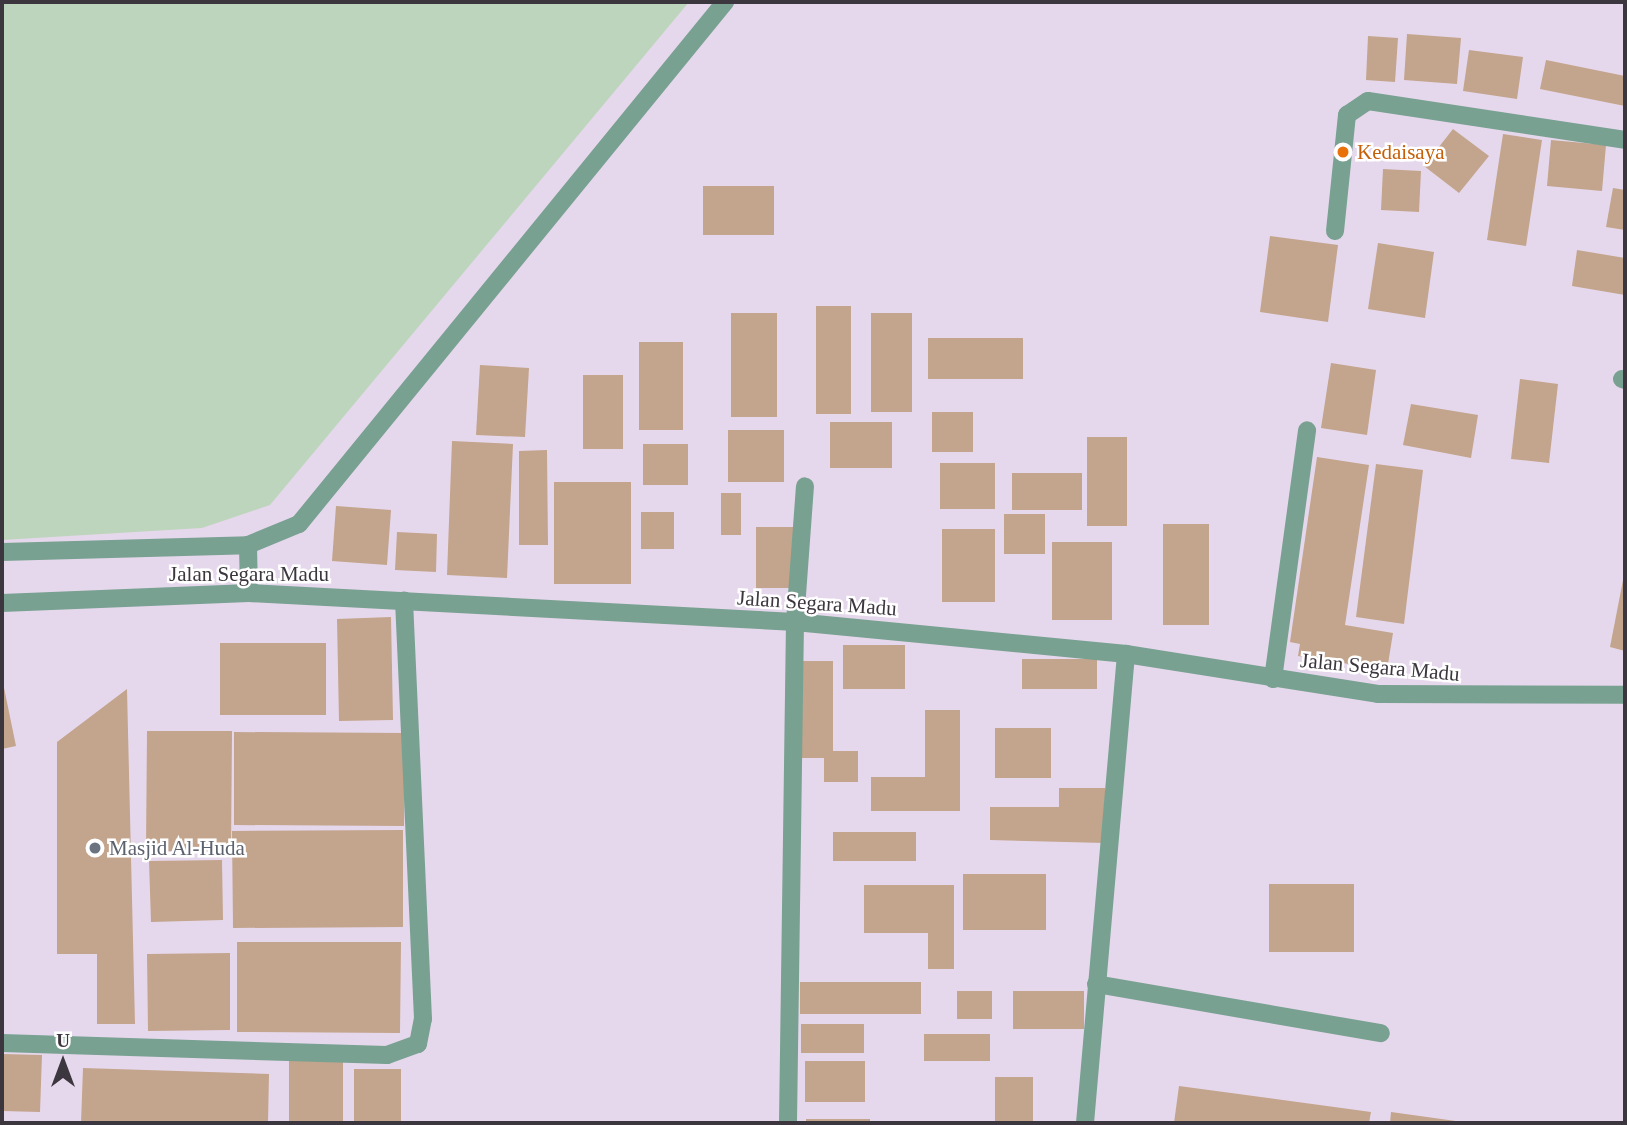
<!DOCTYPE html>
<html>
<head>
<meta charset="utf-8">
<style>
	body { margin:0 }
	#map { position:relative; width:1627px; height:1125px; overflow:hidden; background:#e6d8ec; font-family:Georgia,serif }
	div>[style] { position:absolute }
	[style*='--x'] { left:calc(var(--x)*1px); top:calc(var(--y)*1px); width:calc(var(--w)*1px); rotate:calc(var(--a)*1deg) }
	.green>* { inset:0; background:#bed5bd }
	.building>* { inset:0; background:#c3a48c }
	.lane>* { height:18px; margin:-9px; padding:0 9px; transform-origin:9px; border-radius:9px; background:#79a191 }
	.street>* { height:18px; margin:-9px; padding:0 9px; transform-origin:9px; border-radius:9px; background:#79a191 }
	.dots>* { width:19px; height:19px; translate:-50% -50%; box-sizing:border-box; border:4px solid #fff; border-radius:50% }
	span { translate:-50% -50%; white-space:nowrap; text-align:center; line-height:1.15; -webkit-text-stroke:5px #fff; paint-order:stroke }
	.food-label { font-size:21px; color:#c56008 }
	.left { translate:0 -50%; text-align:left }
	.street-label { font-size:21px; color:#3c363e }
	.worship-label { font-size:21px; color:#5b616d }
	.frame { position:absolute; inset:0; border:4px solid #3c363e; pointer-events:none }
	.north { position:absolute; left:28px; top:1027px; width:70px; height:70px; -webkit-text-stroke:5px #fff; paint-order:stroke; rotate:0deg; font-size:19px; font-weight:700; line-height:28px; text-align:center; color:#3c363e }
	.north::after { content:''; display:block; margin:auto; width:24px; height:32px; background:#3c363e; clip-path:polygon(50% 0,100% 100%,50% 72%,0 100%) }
</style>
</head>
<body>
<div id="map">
	<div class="green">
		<div style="clip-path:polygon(2px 2px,689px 2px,270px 505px,202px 528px,2px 540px)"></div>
	</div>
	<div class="building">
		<div style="clip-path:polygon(1407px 34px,1461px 38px,1457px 84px,1404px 80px)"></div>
		<div style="clip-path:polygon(1368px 36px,1398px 38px,1395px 82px,1366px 80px)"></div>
		<div style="clip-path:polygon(1469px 50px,1523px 57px,1517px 99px,1463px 91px)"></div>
		<div style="clip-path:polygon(1546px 60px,1625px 76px,1625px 106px,1540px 89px)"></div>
		<div style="clip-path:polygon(1453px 129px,1489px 156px,1459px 193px,1424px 166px)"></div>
		<div style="clip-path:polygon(1503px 134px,1542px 140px,1526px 246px,1487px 240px)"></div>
		<div style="clip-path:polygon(1551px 140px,1606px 145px,1602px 191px,1547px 186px)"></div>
		<div style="clip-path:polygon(1383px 169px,1421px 171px,1419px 212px,1381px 210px)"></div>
		<div style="clip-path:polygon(703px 186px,774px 186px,774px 235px,703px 235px)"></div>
		<div style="clip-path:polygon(1613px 188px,1625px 190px,1625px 230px,1606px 227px)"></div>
		<div style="clip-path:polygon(1270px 236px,1338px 245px,1328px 322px,1260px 312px)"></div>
		<div style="clip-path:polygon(1378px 243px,1434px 252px,1425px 318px,1368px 309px)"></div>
		<div style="clip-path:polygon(1577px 250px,1625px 258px,1625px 295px,1572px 286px)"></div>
		<div style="clip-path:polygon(816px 306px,851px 306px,851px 414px,816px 414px)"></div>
		<div style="clip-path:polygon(731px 313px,777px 313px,777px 417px,731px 417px)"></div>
		<div style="clip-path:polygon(871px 313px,912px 313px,912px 412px,871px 412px)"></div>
		<div style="clip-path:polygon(928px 338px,1023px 338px,1023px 379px,928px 379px)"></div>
		<div style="clip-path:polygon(639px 342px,683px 342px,683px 430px,639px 430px)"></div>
		<div style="clip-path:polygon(1331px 363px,1376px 370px,1367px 435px,1321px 428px)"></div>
		<div style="clip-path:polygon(480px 365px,529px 368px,525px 437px,476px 435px)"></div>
		<div style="clip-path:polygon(583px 375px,623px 375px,623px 449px,583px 449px)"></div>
		<div style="clip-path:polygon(1520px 379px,1558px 384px,1549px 463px,1511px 459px)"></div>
		<div style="clip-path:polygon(1411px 404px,1478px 415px,1471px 458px,1403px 445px)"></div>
		<div style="clip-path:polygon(932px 412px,973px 412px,973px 452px,932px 452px)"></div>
		<div style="clip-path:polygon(830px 422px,892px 422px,892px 468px,830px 468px)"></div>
		<div style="clip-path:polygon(728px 430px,784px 430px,784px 482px,728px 482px)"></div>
		<div style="clip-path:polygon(1087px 437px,1127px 437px,1127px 526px,1087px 526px)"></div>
		<div style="clip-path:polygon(452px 441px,513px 444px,507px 578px,447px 575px)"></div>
		<div style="clip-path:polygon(643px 444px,688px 444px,688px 485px,643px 485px)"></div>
		<div style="clip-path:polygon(547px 450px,548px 545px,519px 545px,519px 451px)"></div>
		<div style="clip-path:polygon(1317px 457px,1369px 465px,1345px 625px,1393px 633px,1387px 670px,1298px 656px,1300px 644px,1290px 642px)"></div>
		<div style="clip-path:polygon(940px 463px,995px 463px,995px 509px,940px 509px)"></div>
		<div style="clip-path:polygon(1376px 464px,1423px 470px,1404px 624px,1356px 617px)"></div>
		<div style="clip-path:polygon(1012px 473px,1082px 473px,1082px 510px,1012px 510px)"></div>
		<div style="clip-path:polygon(554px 482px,631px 482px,631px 584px,554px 584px)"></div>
		<div style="clip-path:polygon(721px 493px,741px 493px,741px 535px,721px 535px)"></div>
		<div style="clip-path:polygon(336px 506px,391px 510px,387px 565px,332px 561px)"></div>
		<div style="clip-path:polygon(641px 512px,674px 512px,674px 549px,641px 549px)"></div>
		<div style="clip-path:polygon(1004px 514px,1045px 514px,1045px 554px,1004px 554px)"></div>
		<div style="clip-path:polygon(1163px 524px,1209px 524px,1209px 625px,1163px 625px)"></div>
		<div style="clip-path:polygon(756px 527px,793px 527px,793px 588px,756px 588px)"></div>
		<div style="clip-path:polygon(942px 529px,995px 529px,995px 602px,942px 602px)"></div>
		<div style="clip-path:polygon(397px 532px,437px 534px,436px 572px,395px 570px)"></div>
		<div style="clip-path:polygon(1052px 542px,1112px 542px,1112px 620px,1052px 620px)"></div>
		<div style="clip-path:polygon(1624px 575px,1625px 575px,1625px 651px,1610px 647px)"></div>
		<div style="clip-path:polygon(391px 617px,393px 720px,339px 721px,337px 619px)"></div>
		<div style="clip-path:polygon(220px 643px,326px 643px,326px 715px,220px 715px)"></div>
		<div style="clip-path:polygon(843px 645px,905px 645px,905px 689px,843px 689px)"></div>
		<div style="clip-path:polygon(1022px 659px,1097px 659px,1097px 689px,1022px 689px)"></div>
		<div style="clip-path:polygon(800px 661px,833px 661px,833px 751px,858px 751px,858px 782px,824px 782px,824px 758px,800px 758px)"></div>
		<div style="clip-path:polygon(2px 678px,16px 746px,2px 749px)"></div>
		<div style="clip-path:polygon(127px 689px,135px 1024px,97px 1024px,97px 954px,57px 954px,57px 742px)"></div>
		<div style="clip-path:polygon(925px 710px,960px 710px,960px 811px,871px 811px,871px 777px,925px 777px)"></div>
		<div style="clip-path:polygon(995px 728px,1051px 728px,1051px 778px,995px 778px)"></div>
		<div style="clip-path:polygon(147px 731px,232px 731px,231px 851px,146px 851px)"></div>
		<div style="clip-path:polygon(234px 732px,405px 733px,404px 826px,234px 825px)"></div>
		<div style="clip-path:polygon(1059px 788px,1105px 788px,1105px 843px,990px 840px,990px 807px,1059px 807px)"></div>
		<div style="clip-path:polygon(403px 830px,403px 927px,233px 928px,232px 831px)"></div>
		<div style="clip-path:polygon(833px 832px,916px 832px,916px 861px,833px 861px)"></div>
		<div style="clip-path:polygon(222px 860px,223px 920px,151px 922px,149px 861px)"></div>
		<div style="clip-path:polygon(963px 874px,1046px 874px,1046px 930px,963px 930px)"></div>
		<div style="clip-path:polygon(1269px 884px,1354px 884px,1354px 952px,1269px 952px)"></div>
		<div style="clip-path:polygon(864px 885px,954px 885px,954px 969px,928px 969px,928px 933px,864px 933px)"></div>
		<div style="clip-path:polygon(237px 942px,401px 942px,400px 1033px,237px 1032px)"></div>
		<div style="clip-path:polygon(230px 953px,230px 1030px,148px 1031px,147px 954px)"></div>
		<div style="clip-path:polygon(800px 982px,921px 982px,921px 1014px,800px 1014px)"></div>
		<div style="clip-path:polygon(957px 991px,992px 991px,992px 1019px,957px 1019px)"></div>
		<div style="clip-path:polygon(1013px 991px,1084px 991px,1084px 1029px,1013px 1029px)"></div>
		<div style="clip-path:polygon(801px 1024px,864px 1024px,864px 1053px,801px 1053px)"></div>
		<div style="clip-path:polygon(924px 1034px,990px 1034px,990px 1061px,924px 1061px)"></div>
		<div style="clip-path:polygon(2px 1054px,42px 1055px,40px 1112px,2px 1111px)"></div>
		<div style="clip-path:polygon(289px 1061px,343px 1061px,343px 1123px,289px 1123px)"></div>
		<div style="clip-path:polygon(805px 1061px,865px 1061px,865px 1102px,805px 1102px)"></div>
		<div style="clip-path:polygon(83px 1068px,269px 1074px,268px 1123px,81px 1123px)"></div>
		<div style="clip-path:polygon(354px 1069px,401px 1069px,401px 1123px,354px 1123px)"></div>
		<div style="clip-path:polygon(995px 1077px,1033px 1077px,1033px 1122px,995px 1122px)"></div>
		<div style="clip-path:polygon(1179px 1086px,1371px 1112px,1369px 1123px,1174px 1123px)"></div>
		<div style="clip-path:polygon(1391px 1112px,1463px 1122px,1463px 1123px,1390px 1123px)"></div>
		<div style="clip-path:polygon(806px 1119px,870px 1119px,870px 1123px,806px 1123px)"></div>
	</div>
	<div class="lane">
		<div style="--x:1273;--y:679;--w:251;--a:-82.2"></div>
		<div style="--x:2;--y:1043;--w:385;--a:1.8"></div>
		<div style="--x:387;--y:1055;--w:33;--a:-20"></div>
		<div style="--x:418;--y:1044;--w:25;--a:-79"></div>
		<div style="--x:423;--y:1019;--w:419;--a:-92.6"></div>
	</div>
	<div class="street">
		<div style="--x:1335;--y:231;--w:117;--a:-84.1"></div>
		<div style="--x:1347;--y:115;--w:25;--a:-34"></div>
		<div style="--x:1368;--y:101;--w:260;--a:8.6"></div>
		<div style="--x:1622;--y:379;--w:3;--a:18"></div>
		<div style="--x:248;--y:545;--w:48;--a:88.8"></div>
		<div style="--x:2;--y:552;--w:246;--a:-1.6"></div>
		<div style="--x:248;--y:545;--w:55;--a:-22.4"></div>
		<div style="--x:299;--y:524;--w:674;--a:-50.78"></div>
		<div style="--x:2;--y:603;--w:247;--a:-2.3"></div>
		<div style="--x:249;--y:593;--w:547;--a:3.04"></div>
		<div style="--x:795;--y:622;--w:333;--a:5.5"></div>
		<div style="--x:1126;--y:654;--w:255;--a:9"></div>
		<div style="--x:1378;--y:694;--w:247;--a:0.2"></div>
		<div style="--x:1096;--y:984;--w:289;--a:9.8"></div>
		<div style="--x:788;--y:1123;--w:501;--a:-89.2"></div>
		<div style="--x:795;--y:622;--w:136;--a:-85.8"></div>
		<div style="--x:1085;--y:1123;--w:471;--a:-85"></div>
	</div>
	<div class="dots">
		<div style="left:1343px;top:152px;background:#e8710a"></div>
		<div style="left:95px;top:848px;background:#6b7280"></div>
	</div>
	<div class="food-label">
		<span class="left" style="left:1357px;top:152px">Kedaisaya</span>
	</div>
	<div class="street-label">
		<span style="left:249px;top:574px">Jalan Segara Madu</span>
		<span style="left:817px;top:603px;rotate:4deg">Jalan Segara Madu</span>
		<span style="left:1380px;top:667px;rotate:5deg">Jalan Segara Madu</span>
	</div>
	<div class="worship-label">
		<span class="left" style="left:109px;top:848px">Masjid Al-Huda</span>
	</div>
	<div class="frame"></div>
	<div class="north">U</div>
</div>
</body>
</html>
